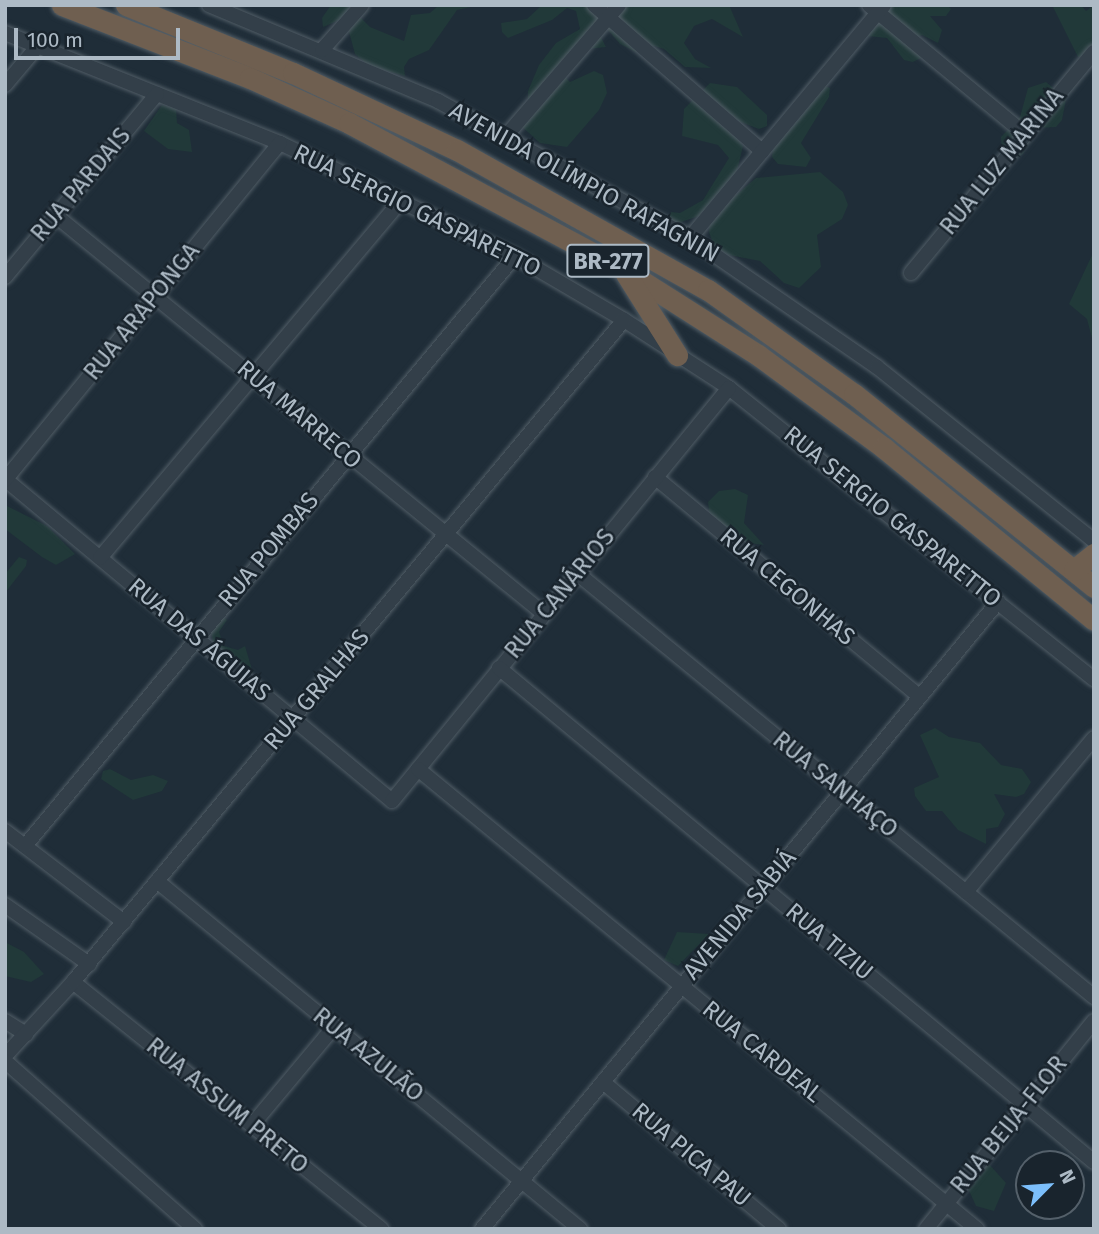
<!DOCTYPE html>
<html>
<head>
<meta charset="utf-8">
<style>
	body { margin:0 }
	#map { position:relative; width:1099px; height:1234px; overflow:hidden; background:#1f2d38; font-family:"Fira Sans",sans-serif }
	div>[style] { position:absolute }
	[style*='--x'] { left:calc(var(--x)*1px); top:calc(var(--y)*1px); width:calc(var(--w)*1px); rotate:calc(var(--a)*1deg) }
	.green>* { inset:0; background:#213939 }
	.roads { filter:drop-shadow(0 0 2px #515d66) drop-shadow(0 0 2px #515d66) }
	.minor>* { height:14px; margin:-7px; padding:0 7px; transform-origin:7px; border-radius:7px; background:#333f49 }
	.highway>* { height:21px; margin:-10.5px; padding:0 10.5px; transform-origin:10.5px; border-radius:10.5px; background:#6f5f50 }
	span { translate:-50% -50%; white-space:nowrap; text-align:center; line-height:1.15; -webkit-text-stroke:5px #19242d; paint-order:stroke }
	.shield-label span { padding:2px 5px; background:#19242d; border:2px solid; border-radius:5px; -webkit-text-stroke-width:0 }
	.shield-label { font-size:23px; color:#adbac5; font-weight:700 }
	.street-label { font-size:24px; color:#adbac5 }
	.frame { position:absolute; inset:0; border:7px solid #adbac5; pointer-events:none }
	.north { position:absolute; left:1015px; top:1150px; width:70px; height:70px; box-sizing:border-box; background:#19242d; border:2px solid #54606a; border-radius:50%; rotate:65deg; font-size:19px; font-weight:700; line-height:28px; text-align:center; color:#adbac5 }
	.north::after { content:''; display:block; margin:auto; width:24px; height:32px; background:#7cbffb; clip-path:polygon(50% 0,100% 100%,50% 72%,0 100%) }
	.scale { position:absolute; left:14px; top:28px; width:166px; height:32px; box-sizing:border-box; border:4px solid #adbac5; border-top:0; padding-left:9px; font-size:21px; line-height:24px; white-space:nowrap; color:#adbac5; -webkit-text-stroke:5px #19242d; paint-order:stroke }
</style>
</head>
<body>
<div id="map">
	<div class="green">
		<div style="clip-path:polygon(331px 5px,350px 5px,344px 18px,323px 27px,322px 18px)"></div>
		<div style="clip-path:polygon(439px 5px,480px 5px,457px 10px,429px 50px,409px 59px,404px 67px,405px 76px,369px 66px,355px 54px,348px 28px,359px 16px,370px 27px,404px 41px,411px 15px,430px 13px)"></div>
		<div style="clip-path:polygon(542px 5px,603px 5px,597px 30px,606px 47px,587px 49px,563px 75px,570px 82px,594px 71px,603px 75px,607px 93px,599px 110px,567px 147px,540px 143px,519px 124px,528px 110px,528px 91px,539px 65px,556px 43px,580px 29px,576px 11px,567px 8px,552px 20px,508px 38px,502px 32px,501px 23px,527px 19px)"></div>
		<div style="clip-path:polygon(611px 5px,729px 5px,743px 37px,712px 19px,694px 26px,684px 43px,695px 59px,711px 68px,685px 67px,664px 49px,654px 46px,636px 52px,620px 44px,608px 30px)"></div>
		<div style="clip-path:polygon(886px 5px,947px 5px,951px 9px,946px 16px,930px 16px,942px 30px,938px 43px,922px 35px,913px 38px,921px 58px,913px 62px,904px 60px,887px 38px,868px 36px,868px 28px)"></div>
		<div style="clip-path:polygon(1052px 5px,1081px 5px,1086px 11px,1094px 5px,1094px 54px,1078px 57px)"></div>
		<div style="clip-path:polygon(1046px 82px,1066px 99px,1062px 120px,1056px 127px,1036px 128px,1023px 154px,1011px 161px,1002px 158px,1001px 137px,1020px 117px,1028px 88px)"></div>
		<div style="clip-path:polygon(710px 83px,737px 87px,767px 115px,767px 126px,759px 129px,733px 119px,733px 131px,743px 146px,736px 175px,702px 215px,675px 224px,667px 220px,671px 212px,680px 213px,703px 200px,729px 158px,718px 145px,682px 136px,684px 109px)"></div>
		<div style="clip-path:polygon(821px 85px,830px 88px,829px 97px,801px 143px,811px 158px,806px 167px,778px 164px,772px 157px,773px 148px)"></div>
		<div style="clip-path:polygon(162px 105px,176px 109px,177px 123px,189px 130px,192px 152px,168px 149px,144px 131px)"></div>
		<div style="clip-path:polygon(820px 172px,843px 192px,848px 205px,842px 219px,817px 235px,821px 267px,799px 288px,784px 283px,760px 261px,729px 255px,714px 246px,709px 232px,710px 217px,756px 178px)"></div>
		<div style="clip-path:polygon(1094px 251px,1094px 346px,1087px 319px,1069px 304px)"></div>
		<div style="clip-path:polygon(735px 489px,748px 495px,744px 523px,764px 545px,748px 543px,710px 517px,708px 502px,719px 491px)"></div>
		<div style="clip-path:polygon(5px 505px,47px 526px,75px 554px,56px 565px,42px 557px,5px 529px)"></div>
		<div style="clip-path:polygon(19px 557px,27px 560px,26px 566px,5px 593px,5px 574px)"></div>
		<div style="clip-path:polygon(221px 616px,227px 620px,219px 632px,224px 646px,238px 650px,245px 646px,253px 673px,246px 674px,213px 643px,211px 628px)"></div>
		<div style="clip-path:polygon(935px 728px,949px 737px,980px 743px,1001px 765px,1022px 769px,1031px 782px,1024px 794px,1016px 797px,994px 794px,1005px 814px,998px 827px,986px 829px,986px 844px,958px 830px,942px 811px,926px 811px,915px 796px,914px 788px,939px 777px,920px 735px)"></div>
		<div style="clip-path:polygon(110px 769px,131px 780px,153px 775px,168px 781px,162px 791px,133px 800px,101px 779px,103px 771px)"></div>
		<div style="clip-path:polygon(677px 932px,709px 934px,678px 966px,664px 960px)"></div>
		<div style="clip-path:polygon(5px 942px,24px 952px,44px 974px,31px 982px,5px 976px)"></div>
		<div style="clip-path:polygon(988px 1163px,1006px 1183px,994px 1211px,976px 1206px,967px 1186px)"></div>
	</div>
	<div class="roads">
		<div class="minor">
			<div style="--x:209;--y:5;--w:248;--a:22.7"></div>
			<div style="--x:438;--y:101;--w:287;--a:28.5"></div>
			<div style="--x:690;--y:238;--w:227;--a:34.6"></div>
			<div style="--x:877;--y:367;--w:278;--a:38.7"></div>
			<div style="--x:594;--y:5;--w:223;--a:41"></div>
			<div style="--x:869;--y:5;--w:201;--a:39.6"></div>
			<div style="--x:5;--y:33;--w:296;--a:21.8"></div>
			<div style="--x:280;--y:143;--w:261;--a:25.7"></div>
			<div style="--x:515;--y:256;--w:126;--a:30.4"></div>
			<div style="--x:624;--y:320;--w:125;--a:32.9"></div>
			<div style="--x:729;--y:388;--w:467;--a:38.6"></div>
			<div style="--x:322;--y:50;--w:60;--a:-48.4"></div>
			<div style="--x:5;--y:85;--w:51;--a:-49.8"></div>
			<div style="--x:506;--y:136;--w:173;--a:-49.2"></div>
			<div style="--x:55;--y:215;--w:631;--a:39.21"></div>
			<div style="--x:690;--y:238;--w:303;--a:-50.2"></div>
			<div style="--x:911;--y:273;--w:287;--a:-50.4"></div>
			<div style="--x:5;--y:277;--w:238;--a:-50.3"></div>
			<div style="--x:655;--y:477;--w:344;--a:39.7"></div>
			<div style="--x:5;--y:479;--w:503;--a:39.76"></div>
			<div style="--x:392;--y:801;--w:533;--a:-50.79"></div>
			<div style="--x:5;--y:480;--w:435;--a:-50.8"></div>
			<div style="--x:100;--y:558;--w:467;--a:-49.9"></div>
			<div style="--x:577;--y:573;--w:669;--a:39.36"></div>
			<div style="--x:499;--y:668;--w:773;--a:39.7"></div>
			<div style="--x:418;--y:769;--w:724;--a:39.45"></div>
			<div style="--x:5;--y:831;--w:150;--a:37.4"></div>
			<div style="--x:25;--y:846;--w:767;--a:-50.29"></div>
			<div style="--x:157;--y:881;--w:548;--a:39.44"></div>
			<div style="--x:966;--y:892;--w:200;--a:-50.3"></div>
			<div style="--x:5;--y:905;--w:103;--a:35.1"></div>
			<div style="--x:73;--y:982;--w:395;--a:38.7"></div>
			<div style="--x:5;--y:1021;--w:25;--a:32"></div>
			<div style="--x:5;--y:1056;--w:100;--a:-47.4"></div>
			<div style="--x:73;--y:982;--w:861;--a:-50.23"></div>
			<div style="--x:5;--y:1061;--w:254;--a:41.5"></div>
			<div style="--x:603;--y:1082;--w:229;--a:39.9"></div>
			<div style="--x:252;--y:1125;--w:128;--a:-50.1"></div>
			<div style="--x:482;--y:1229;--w:812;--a:-50.55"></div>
			<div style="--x:926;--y:1229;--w:267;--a:-51.1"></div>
		</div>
		<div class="highway">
			<div style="--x:62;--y:5;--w:202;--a:21.2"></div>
			<div style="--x:250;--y:78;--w:109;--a:24.4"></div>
			<div style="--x:349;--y:123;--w:310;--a:28.1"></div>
			<div style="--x:623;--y:269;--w:160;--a:32.5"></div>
			<div style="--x:758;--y:355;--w:157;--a:36.4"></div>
			<div style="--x:884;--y:448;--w:271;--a:39.3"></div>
			<div style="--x:126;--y:5;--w:180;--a:22.2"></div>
			<div style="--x:293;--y:73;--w:181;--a:25.2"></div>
			<div style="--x:457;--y:150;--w:287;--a:29.2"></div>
			<div style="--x:708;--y:290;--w:179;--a:35.5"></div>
			<div style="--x:854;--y:394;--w:308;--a:38.8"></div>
			<div style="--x:626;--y:274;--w:96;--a:57.8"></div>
			<div style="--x:1074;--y:570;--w:26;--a:-39"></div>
		</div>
	</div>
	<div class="shield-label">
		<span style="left:608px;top:261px">BR-277</span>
	</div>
	<div class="street-label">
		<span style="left:1002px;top:162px;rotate:-51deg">RUA LUZ MARINA</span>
		<span style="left:584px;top:183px;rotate:29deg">AVENIDA OLÍMPIO RAFAGNIN</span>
		<span style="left:81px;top:185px;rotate:-50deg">RUA PARDAIS</span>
		<span style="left:417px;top:211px;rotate:26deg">RUA SERGIO GASPARETTO</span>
		<span style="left:142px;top:312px;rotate:-51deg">RUA ARAPONGA</span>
		<span style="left:299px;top:415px;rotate:40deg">RUA MARRECO</span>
		<span style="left:892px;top:517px;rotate:39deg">RUA SERGIO GASPARETTO</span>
		<span style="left:269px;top:550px;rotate:-50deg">RUA POMBAS</span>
		<span style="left:787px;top:587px;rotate:40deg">RUA CEGONHAS</span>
		<span style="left:560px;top:594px;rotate:-51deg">RUA CANÁRIOS</span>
		<span style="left:199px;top:640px;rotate:40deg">RUA DAS ÁGUIAS</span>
		<span style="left:317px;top:690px;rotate:-50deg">RUA GRALHAS</span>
		<span style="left:835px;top:785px;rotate:39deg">RUA SANHAÇO</span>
		<span style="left:740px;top:915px;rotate:-50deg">AVENIDA SABIÁ</span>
		<span style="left:829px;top:942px;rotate:40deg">RUA TIZIU</span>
		<span style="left:762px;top:1052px;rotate:39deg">RUA CARDEAL</span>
		<span style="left:368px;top:1055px;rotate:39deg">RUA AZULÃO</span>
		<span style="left:227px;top:1106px;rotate:39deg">RUA ASSUM PRETO</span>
		<span style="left:1009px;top:1125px;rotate:-51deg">RUA BEIJA-FLOR</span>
		<span style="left:691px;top:1155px;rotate:40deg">RUA PICA PAU</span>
	</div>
	<div class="frame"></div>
	<div class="north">N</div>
	<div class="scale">100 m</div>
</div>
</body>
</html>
